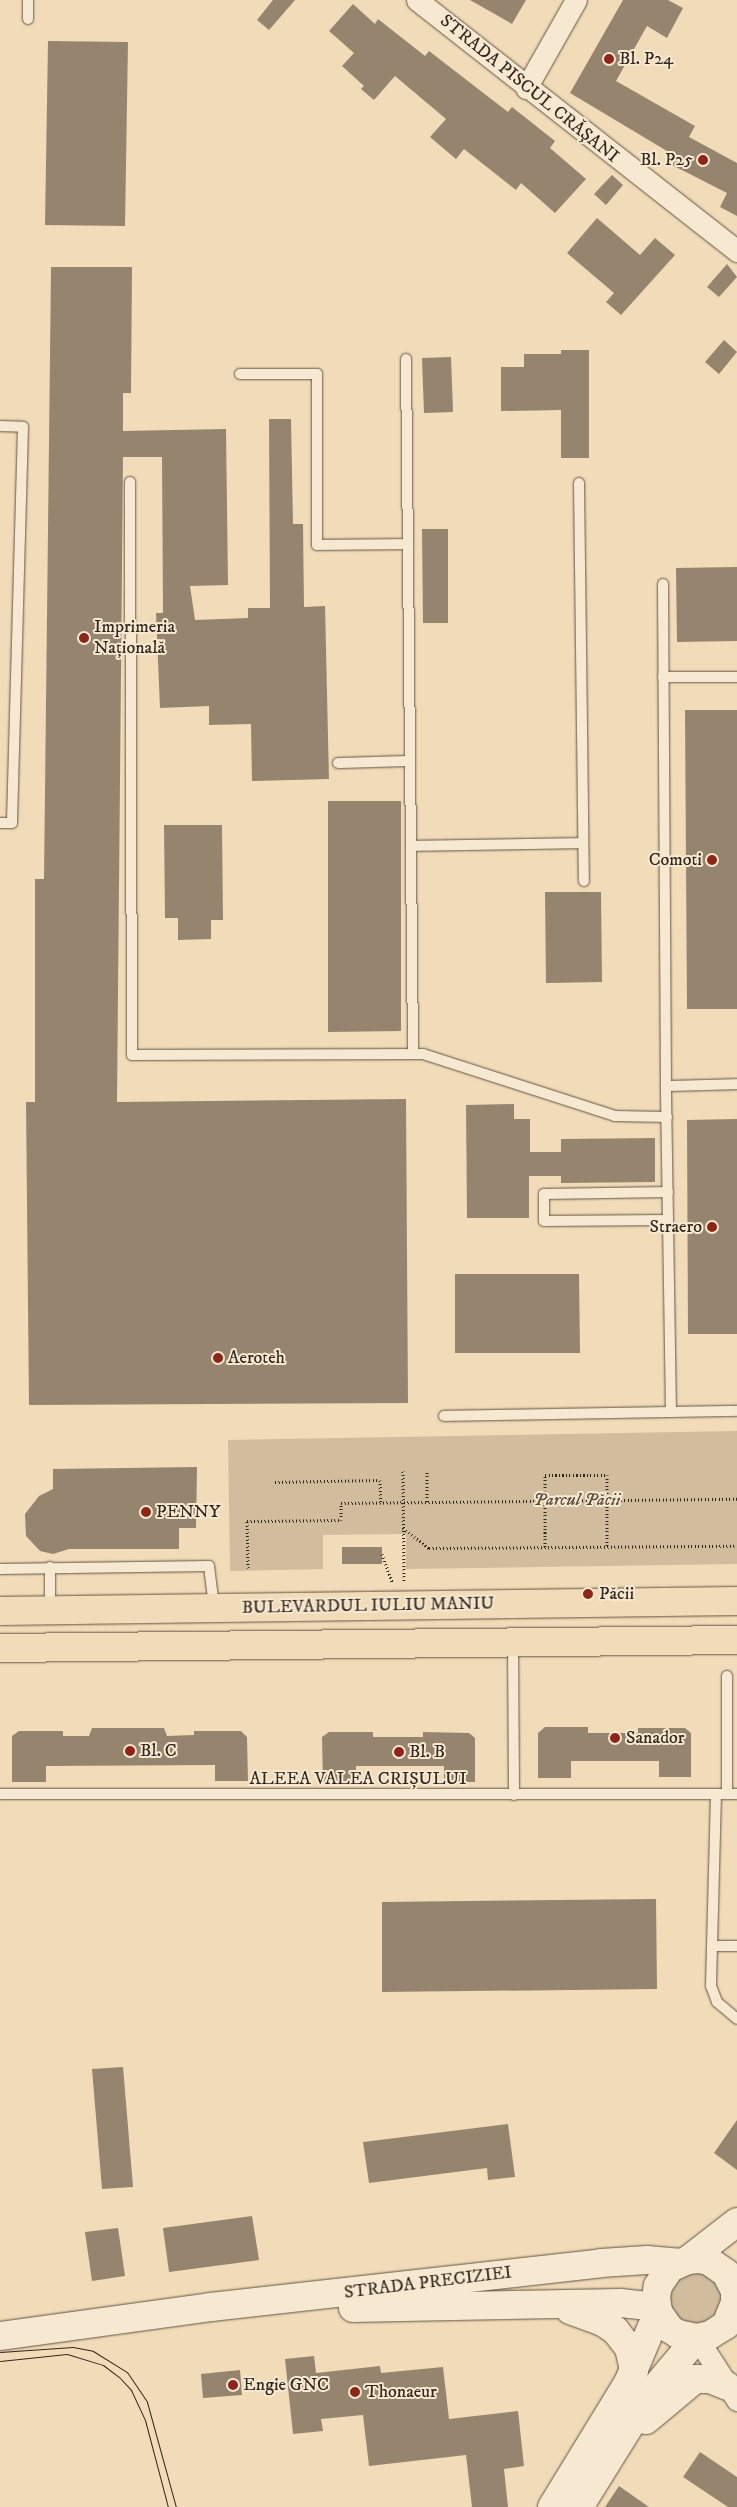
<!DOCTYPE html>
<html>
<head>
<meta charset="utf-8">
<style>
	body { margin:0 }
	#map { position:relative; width:737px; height:2507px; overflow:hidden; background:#f1dbb8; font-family:"IM FELL DW Pica",serif }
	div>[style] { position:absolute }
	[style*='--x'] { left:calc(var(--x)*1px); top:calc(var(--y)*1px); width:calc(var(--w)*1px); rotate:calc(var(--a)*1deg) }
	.green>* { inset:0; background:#d1bc9e }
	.round { border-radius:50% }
	.building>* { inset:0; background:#96856e }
	.path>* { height:3px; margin-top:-1.5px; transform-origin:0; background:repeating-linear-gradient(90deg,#33271d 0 1px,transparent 0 3.5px) }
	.roads { filter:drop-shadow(0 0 1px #625444) drop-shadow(0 0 1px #625444) }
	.lane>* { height:10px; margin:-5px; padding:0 5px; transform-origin:5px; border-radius:5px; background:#f6e8d1 }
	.street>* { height:21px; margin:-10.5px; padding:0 10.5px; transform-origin:10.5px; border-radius:10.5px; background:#f6e8d1 }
	.secondary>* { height:28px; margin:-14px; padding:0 14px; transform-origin:14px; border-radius:14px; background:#f6e8d1 }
	.primary>* { height:28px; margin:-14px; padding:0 14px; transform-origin:14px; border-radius:14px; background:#f1dbb8 }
	.tram>* { height:1px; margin:-0.5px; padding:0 0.5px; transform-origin:0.5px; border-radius:0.5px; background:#33271d }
	.dots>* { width:14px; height:14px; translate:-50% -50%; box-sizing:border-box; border:2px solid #f6e8d1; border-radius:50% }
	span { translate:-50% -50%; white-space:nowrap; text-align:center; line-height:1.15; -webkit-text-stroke:4px #f6e8d1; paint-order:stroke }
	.poi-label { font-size:18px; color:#33271d }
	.left { translate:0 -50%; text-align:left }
	.right { translate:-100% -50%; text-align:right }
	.street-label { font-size:18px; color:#33271d }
	.park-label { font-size:18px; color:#5a4c3d; font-style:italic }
</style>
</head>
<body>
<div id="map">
	<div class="green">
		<div style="clip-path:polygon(737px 1431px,737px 1564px,406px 1569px,406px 1534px,323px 1535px,323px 1569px,230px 1571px,228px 1440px)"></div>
		<div class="round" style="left:670px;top:2273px;width:52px;height:52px"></div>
	</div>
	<div class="building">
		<div style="clip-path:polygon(273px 0,295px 0,269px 30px,257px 20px)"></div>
		<div style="clip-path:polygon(470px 0,526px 0,512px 24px)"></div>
		<div style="clip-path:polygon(623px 0,668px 0,683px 8px,667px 38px,647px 26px,616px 81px,695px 126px,689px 137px,737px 163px,737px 216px,720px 207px,727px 193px,672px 165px,677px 157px,570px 93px)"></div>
		<div style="clip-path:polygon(353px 4px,375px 24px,378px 19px,425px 56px,429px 51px,508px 112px,512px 107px,555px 141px,550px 148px,586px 179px,555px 213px,521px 183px,516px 190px,464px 149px,456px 159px,430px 137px,446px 119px,395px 76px,374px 100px,361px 89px,364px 86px,342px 66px,354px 53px,329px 31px)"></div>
		<div style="clip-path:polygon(48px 41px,128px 42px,125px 226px,45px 225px)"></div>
		<div style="clip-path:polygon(612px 175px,623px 185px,606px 205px,594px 194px)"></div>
		<div style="clip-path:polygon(597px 218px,640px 255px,655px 238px,675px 255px,621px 315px,606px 302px,614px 293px,567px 253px)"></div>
		<div style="clip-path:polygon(727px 264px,737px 277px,719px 297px,707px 287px)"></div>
		<div style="clip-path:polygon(51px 267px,132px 267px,131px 393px,123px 393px,123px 431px,226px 429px,228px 585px,190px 586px,195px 620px,248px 618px,248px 608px,270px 608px,269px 419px,291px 419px,293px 524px,303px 524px,304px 607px,325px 606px,329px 779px,252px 781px,251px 724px,209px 725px,209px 706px,160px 708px,156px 613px,163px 613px,162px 457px,123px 457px,117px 1102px,406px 1099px,408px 1403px,29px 1405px,26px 1102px,35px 1102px,35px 879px,44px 879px)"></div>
		<div style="clip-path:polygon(724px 340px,737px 352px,719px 374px,705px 362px)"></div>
		<div style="clip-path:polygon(561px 350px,589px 350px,589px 458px,561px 458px,561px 410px,501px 411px,501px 367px,524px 367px,524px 354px,561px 354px)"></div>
		<div style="clip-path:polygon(451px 357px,453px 412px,424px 413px,422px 358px)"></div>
		<div style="clip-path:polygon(422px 529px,448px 529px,448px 623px,423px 623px)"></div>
		<div style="clip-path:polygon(737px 567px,737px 641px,677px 642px,676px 568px)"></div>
		<div style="clip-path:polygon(685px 710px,737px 710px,737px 1009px,687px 1009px)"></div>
		<div style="clip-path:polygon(328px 801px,401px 801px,401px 1031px,328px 1032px)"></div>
		<div style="clip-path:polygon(164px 825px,222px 825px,223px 920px,211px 920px,211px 939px,178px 940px,178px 918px,165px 918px)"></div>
		<div style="clip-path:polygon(545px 892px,601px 892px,602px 982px,546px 983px)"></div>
		<div style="clip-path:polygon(514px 1104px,514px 1119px,530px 1119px,530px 1152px,561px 1152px,561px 1139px,655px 1138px,655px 1182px,561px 1183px,561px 1176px,529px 1176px,529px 1218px,467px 1218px,466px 1105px)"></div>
		<div style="clip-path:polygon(737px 1119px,737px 1334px,688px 1334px,687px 1120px)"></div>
		<div style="clip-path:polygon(455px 1274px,579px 1274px,580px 1353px,455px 1353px)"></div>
		<div style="clip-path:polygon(197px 1467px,196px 1528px,179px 1528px,179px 1549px,69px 1549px,53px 1554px,40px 1551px,26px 1536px,25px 1514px,39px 1496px,53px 1489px,53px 1469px)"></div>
		<div style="clip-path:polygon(342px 1547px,382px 1547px,382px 1564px,342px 1564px)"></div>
		<div style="clip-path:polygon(545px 1727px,588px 1727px,588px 1733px,638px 1733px,638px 1728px,685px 1728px,691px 1733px,691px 1777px,659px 1777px,659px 1761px,571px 1761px,571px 1778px,538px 1778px,538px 1733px)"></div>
		<div style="clip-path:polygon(92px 1728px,164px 1728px,167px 1736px,194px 1735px,194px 1731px,241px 1731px,247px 1737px,248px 1781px,215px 1781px,215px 1765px,46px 1766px,46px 1782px,12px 1782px,12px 1736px,19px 1731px,63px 1731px,63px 1736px,89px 1736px)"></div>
		<div style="clip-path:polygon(329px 1732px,373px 1732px,373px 1737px,423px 1737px,423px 1732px,469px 1733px,475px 1738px,475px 1782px,444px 1782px,444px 1766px,356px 1766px,356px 1783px,323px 1783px,322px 1737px)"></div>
		<div style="clip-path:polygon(656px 1899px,657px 1989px,382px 1992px,382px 1902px)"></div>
		<div style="clip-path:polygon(123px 2067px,133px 2187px,102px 2189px,92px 2069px)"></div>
		<div style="clip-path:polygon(737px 2120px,737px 2170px,714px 2153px)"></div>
		<div style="clip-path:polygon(508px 2124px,515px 2177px,488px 2180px,487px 2168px,369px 2183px,363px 2142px)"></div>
		<div style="clip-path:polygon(252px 2216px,259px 2260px,169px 2272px,163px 2228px)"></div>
		<div style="clip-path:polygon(118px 2228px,125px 2276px,92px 2281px,85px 2232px)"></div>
		<div style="clip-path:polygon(314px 2356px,316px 2373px,380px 2366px,381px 2373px,443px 2367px,449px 2419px,518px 2411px,524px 2466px,504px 2469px,508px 2507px,472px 2507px,466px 2455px,369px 2466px,363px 2415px,321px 2419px,323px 2431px,293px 2434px,285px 2359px)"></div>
		<div style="clip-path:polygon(240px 2370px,242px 2395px,203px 2398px,201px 2374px)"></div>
		<div style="clip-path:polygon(700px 2452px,737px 2477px,737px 2507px,728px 2507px,683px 2477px)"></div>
		<div style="clip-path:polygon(619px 2486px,649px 2507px,605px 2507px)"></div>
	</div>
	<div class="path">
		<div style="--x:403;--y:1471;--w:111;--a:89.5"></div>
		<div style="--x:427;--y:1472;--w:30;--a:90"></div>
		<div style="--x:275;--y:1482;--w:105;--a:-1.1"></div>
		<div style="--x:380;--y:1480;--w:23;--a:88"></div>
		<div style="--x:403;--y:1528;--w:33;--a:38"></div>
		<div style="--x:429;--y:1548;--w:308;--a:-0.4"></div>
		<div style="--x:545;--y:1547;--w:72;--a:-90"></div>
		<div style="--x:545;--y:1475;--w:62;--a:0"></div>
		<div style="--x:607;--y:1475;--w:72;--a:90"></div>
		<div style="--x:382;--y:1554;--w:30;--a:70"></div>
		<div style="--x:248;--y:1568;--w:47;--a:-91.2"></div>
		<div style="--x:247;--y:1521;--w:94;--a:-0.6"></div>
		<div style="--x:341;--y:1520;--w:17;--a:-90"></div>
		<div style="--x:341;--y:1503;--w:396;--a:-0.6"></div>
	</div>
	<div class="roads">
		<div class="lane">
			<div style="--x:28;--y:0;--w:19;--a:90"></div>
			<div style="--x:406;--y:359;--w:695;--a:89.42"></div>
			<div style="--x:240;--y:374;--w:77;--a:0"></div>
			<div style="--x:317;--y:374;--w:171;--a:90"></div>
			<div style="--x:317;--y:545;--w:91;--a:-0.6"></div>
			<div style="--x:0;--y:426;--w:23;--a:2"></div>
			<div style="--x:23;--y:427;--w:396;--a:91.6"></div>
			<div style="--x:12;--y:823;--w:12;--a:180"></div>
			<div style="--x:130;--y:482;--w:573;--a:89.8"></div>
			<div style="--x:132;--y:1055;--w:291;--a:-0.2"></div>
			<div style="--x:423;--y:1054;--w:202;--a:17.9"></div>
			<div style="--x:615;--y:1116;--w:52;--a:1.1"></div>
			<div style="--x:579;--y:483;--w:398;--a:89.3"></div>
			<div style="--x:663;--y:584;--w:502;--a:89.66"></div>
			<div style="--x:663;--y:677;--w:74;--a:0"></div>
			<div style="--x:338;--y:763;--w:72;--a:-1.6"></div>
			<div style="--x:411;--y:846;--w:172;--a:-1"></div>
			<div style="--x:668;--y:1192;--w:124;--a:179.1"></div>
			<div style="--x:544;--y:1194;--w:27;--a:90"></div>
			<div style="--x:544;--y:1221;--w:124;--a:-0.5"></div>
			<div style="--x:671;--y:1412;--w:326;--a:-90.9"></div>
			<div style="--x:666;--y:1086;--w:71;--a:-1.6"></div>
			<div style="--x:444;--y:1416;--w:293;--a:-1"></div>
			<div style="--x:0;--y:1569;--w:209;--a:-0.8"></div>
			<div style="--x:209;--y:1566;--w:41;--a:83"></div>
			<div style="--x:50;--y:1609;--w:42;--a:-90"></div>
			<div style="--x:513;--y:1644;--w:151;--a:89.6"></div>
			<div style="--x:0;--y:1794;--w:737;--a:0"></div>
			<div style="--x:716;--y:1794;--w:192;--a:91.5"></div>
			<div style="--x:711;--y:1986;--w:17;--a:69"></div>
			<div style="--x:717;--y:2002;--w:26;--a:40"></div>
			<div style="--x:727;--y:1794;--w:118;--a:-90"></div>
			<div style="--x:712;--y:1946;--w:25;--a:0"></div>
		</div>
		<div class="street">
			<div style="--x:417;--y:0;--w:407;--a:38.1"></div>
			<div style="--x:526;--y:88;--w:101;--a:-60.4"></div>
			<div style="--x:697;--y:2338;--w:74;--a:57.2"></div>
		</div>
		<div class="secondary">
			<div style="--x:688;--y:2260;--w:62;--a:-37.8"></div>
			<div style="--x:735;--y:2302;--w:11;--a:-90"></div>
			<div style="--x:735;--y:2291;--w:20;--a:-117"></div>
			<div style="--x:726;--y:2273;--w:21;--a:-145"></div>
			<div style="--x:709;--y:2261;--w:10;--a:-169"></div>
			<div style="--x:699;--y:2259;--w:11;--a:175"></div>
			<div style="--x:688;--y:2260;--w:20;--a:156"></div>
			<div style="--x:670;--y:2268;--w:22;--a:124"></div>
			<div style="--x:658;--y:2286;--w:11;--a:100"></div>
			<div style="--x:656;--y:2297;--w:15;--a:82"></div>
			<div style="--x:658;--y:2312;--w:21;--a:55"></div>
			<div style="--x:670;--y:2329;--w:9;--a:32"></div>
			<div style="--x:678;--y:2334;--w:19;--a:12"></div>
			<div style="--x:697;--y:2338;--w:13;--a:-13"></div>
			<div style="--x:710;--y:2335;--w:19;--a:-32"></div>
			<div style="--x:726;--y:2325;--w:29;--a:-68"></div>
			<div style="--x:353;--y:2308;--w:267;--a:-1.1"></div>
			<div style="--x:620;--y:2303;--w:37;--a:6"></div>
			<div style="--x:570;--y:2310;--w:33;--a:20"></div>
			<div style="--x:601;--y:2321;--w:17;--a:33"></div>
			<div style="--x:615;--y:2330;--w:23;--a:52"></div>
			<div style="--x:629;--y:2348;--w:23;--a:77"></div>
			<div style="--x:0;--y:2336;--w:213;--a:-7.8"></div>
			<div style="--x:211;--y:2307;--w:392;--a:-6.4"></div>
			<div style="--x:601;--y:2263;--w:46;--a:-3.7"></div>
			<div style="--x:647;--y:2260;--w:32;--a:5"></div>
			<div style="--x:646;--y:2420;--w:64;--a:-39.9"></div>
			<div style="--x:695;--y:2379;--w:15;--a:0"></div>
			<div style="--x:710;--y:2379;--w:18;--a:22"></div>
			<div style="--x:552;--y:2507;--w:145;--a:-58.5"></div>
			<div style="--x:628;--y:2383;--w:77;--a:-67.1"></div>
			<div style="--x:579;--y:2507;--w:131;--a:-58.1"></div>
			<div style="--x:648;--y:2396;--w:76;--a:-49.8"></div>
		</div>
		<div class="primary">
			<div style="--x:0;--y:1611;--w:737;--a:-0.78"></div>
			<div style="--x:0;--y:1648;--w:737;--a:-0.62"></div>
		</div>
	</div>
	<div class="tram">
		<div style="--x:0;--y:2352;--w:73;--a:-3.9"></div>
		<div style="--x:73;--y:2347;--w:20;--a:11"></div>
		<div style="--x:93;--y:2351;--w:40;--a:32"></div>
		<div style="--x:127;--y:2372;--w:36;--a:56"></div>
		<div style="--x:147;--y:2402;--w:109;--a:74.6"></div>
		<div style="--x:0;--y:2361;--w:67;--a:-6"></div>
		<div style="--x:67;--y:2354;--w:38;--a:17"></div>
		<div style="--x:103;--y:2365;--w:20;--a:37"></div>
		<div style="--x:119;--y:2377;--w:18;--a:47"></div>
		<div style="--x:131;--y:2390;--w:33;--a:65"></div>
		<div style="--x:145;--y:2420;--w:90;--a:75.2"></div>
	</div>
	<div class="dots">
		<div style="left:609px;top:59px;background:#8f2418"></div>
		<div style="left:703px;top:160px;background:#8f2418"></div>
		<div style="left:84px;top:638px;background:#8f2418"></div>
		<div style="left:712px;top:860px;background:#8f2418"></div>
		<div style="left:712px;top:1227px;background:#8f2418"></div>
		<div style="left:218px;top:1358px;background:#8f2418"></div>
		<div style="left:146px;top:1512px;background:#8f2418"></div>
		<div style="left:588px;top:1594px;background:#8f2418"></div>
		<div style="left:615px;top:1738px;background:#8f2418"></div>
		<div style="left:130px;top:1751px;background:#8f2418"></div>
		<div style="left:399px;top:1752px;background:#8f2418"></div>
		<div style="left:233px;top:2385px;background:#8f2418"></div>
		<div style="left:355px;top:2392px;background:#8f2418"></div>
	</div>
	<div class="poi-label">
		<span class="left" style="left:619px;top:59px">Bl. P24</span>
		<span class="right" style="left:693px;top:160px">Bl. P25</span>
		<span class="left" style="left:94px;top:638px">Imprimeria<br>Națională</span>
		<span class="right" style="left:702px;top:860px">Comoti</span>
		<span class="right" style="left:702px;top:1227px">Straero</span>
		<span class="left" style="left:228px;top:1358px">Aeroteh</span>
		<span class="left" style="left:156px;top:1512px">PENNY</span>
		<span class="left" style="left:599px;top:1594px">Păcii</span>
		<span class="left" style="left:626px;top:1738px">Sanador</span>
		<span class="left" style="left:140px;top:1751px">Bl. C</span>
		<span class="left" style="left:409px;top:1752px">Bl. B</span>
		<span class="left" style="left:243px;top:2385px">Engie GNC</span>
		<span class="left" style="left:365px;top:2392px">Thonaeur</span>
	</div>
	<div class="street-label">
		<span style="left:529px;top:89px;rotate:39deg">STRADA PISCUL CRĂȘANI</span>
		<span style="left:368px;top:1606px;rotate:-1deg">BULEVARDUL IULIU MANIU</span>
		<span style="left:358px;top:1779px">ALEEA VALEA CRIȘULUI</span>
		<span style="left:428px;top:2283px;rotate:-7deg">STRADA PRECIZIEI</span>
	</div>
	<div class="park-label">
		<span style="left:577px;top:1500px">Parcul Păcii</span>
	</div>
</div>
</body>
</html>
